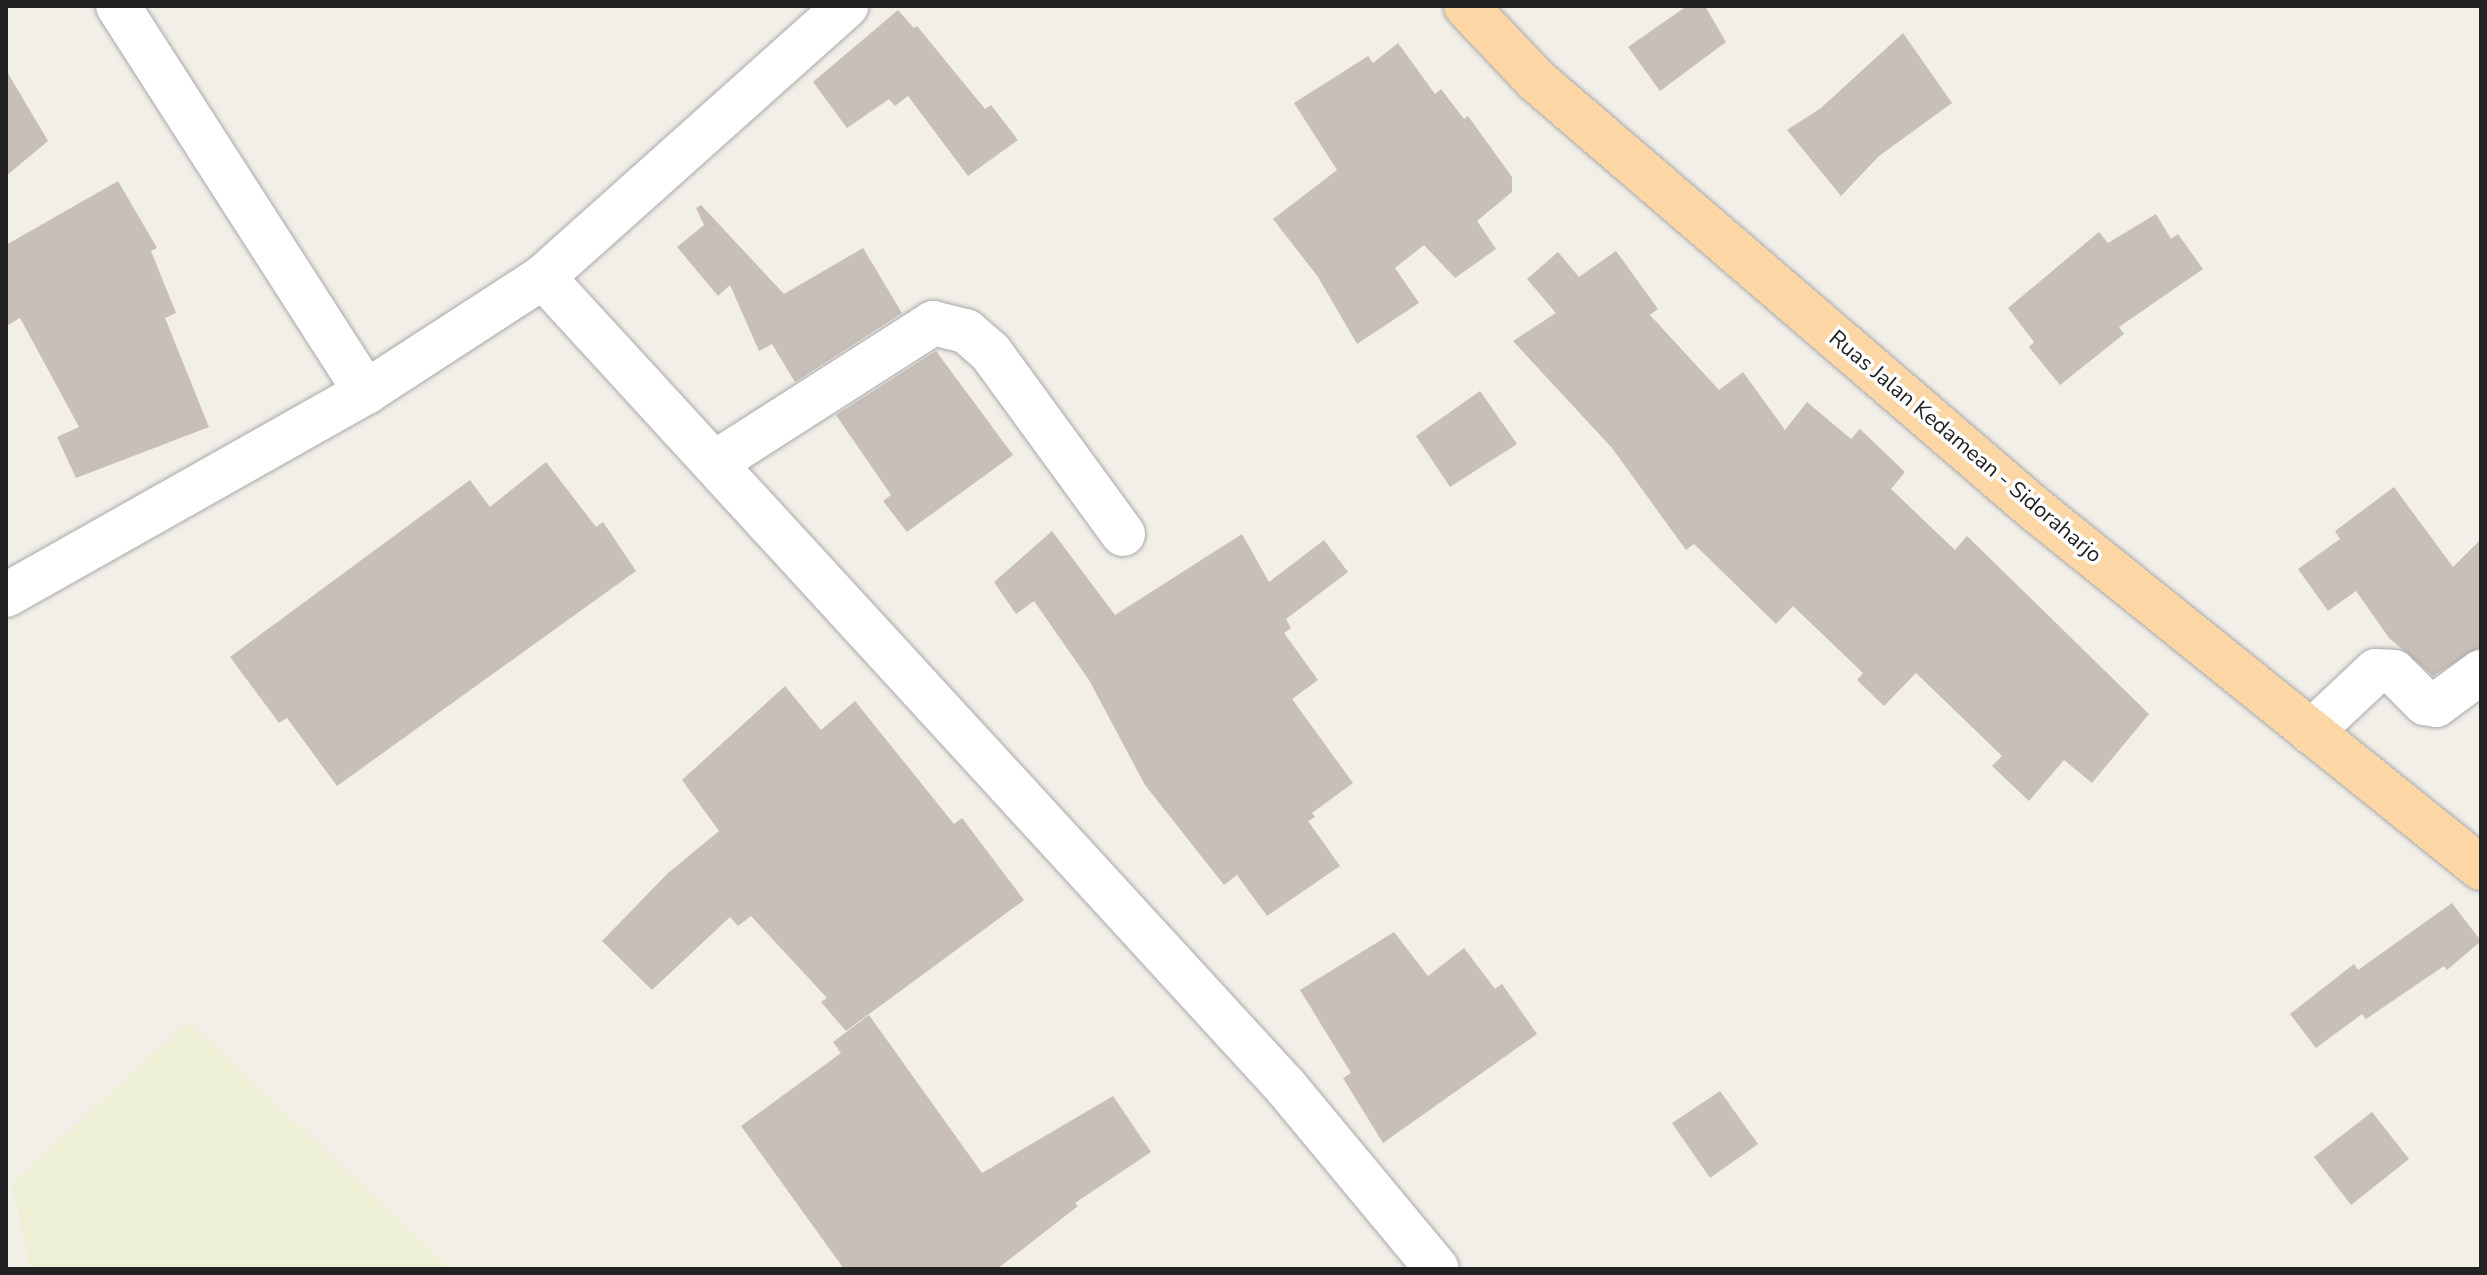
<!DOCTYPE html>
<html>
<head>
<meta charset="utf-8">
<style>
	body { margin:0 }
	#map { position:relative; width:2487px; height:1275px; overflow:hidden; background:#f2efe9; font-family:"Nunito Sans",sans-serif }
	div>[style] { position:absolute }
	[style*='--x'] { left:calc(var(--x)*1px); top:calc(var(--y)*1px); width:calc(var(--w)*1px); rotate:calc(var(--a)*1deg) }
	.farmland>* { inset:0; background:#eef0d5 }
	.building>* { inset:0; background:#c7bfb8 }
	.roads { filter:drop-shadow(0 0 2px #a9a9a9) drop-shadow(0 0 2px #a9a9a9) }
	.minor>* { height:44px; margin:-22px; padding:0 22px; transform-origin:22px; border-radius:22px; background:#fff }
	.major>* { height:44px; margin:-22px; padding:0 22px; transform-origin:22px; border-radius:22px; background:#fcd6a4 }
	span { translate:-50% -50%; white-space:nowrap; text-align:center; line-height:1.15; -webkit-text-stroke:7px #fff; paint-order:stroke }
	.street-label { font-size:22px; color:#222 }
	.frame { position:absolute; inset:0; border:8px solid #222; pointer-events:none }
</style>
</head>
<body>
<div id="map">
	<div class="farmland">
		<div style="clip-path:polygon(189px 1021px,189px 1022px,451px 1269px,30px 1269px,12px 1183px)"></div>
	</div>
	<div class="building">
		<div style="clip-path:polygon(1687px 6px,1705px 6px,1726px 42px,1660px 91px,1628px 47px)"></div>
		<div style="clip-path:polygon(898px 10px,914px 28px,917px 26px,985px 109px,991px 105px,1018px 140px,968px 176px,908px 96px,895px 106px,889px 99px,847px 128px,813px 82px)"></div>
		<div style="clip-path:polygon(1903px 33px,1952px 103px,1879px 156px,1841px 196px,1787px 130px,1821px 108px)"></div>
		<div style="clip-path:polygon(1398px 43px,1435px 94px,1441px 89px,1464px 119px,1468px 116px,1512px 177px,1512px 192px,1477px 221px,1496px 249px,1455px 278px,1424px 245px,1395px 268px,1419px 303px,1357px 344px,1318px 277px,1273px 219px,1337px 170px,1294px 103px,1368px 56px,1373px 63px)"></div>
		<div style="clip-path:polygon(6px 70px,48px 141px,6px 176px)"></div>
		<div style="clip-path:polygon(118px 181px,157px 248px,151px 251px,176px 313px,165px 318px,209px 427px,76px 478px,57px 437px,79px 427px,20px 318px,6px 326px,6px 245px)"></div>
		<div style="clip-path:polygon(701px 205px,784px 294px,863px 248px,902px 313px,795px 382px,772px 344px,759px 351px,730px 285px,718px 296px,677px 247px,704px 225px,696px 208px)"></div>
		<div style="clip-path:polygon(2156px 214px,2171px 239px,2178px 234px,2203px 269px,2119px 327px,2124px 334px,2060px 385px,2029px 347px,2034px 342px,2008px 308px,2099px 232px,2108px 243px)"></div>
		<div style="clip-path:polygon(1616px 251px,1658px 309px,1650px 315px,1719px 390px,1743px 372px,1785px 430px,1807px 402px,1851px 439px,1860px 429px,1905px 472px,1891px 489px,1955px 550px,1967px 536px,2149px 714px,2092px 783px,2064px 760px,2029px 801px,1992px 766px,2002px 756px,1916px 673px,1884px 706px,1857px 680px,1863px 673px,1793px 606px,1776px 624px,1694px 544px,1686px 550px,1612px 448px,1513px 341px,1556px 313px,1527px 279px,1558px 252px,1579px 277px)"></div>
		<div style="clip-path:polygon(936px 351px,1013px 455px,907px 532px,883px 501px,891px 495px,836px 415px)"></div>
		<div style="clip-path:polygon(1480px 391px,1517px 444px,1450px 487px,1416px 436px)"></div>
		<div style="clip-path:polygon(546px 462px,596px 527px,603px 522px,636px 571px,337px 786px,287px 718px,279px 723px,230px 657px,470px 480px,490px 507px)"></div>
		<div style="clip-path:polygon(2394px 487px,2453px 567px,2481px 539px,2481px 647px,2433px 676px,2389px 638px,2356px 591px,2328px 611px,2298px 569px,2340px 539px,2335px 531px)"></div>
		<div style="clip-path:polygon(1052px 531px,1115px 615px,1242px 534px,1269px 582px,1324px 540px,1348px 572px,1286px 619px,1291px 628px,1284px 633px,1318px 680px,1292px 699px,1353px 783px,1312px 813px,1315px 817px,1308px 821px,1340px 866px,1267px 916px,1237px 875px,1224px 885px,1145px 785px,1089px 680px,1034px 601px,1016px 614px,994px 582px)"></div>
		<div style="clip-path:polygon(785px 686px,821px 730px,855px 701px,954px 824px,962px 818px,1024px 900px,846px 1031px,821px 1002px,827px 998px,751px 916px,738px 926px,730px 917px,652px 990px,602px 941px,667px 874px,719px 831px,682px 780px)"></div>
		<div style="clip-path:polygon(2452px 903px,2481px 941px,2447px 970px,2444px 966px,2366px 1019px,2362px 1014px,2316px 1048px,2290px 1014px,2354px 964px,2358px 970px)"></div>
		<div style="clip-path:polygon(1394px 932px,1428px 976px,1464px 948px,1495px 989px,1502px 984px,1537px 1034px,1383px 1143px,1343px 1078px,1351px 1073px,1300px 990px)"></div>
		<div style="clip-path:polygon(869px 1015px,982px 1173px,1113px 1096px,1151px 1152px,1075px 1203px,1078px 1206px,997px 1269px,844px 1269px,741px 1126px,841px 1053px,833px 1042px)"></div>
		<div style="clip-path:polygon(1720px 1091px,1758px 1144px,1710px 1178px,1672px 1123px)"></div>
		<div style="clip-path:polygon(2372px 1112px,2409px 1159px,2351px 1205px,2314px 1157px)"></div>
	</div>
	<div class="roads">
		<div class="minor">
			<div style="--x:118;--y:6;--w:459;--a:57.3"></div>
			<div style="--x:543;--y:277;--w:1099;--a:47.47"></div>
			<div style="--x:1286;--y:1087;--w:236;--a:50.3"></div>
			<div style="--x:716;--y:462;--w:258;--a:-32.6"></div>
			<div style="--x:933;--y:323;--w:34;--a:14"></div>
			<div style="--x:966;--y:331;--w:33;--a:41"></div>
			<div style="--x:991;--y:353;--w:224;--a:53.9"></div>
			<div style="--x:6;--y:595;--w:413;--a:-29.4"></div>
			<div style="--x:366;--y:392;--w:211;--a:-33"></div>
			<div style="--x:543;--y:277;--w:407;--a:-41.8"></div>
			<div style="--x:2311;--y:732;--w:89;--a:-43.2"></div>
			<div style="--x:2376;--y:671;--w:18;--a:3"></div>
			<div style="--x:2394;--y:672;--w:44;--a:45"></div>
			<div style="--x:2425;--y:703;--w:11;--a:10"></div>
			<div style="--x:2436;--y:705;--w:56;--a:-36.3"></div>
		</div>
		<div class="major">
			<div style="--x:1466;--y:6;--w:102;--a:46.6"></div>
			<div style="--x:1536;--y:80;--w:658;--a:40.69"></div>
			<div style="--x:2035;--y:509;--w:573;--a:38.83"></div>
		</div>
	</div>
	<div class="street-label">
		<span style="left:1965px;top:447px;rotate:40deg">Ruas Jalan Kedamean - Sidoraharjo</span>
	</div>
	<div class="frame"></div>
</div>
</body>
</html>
